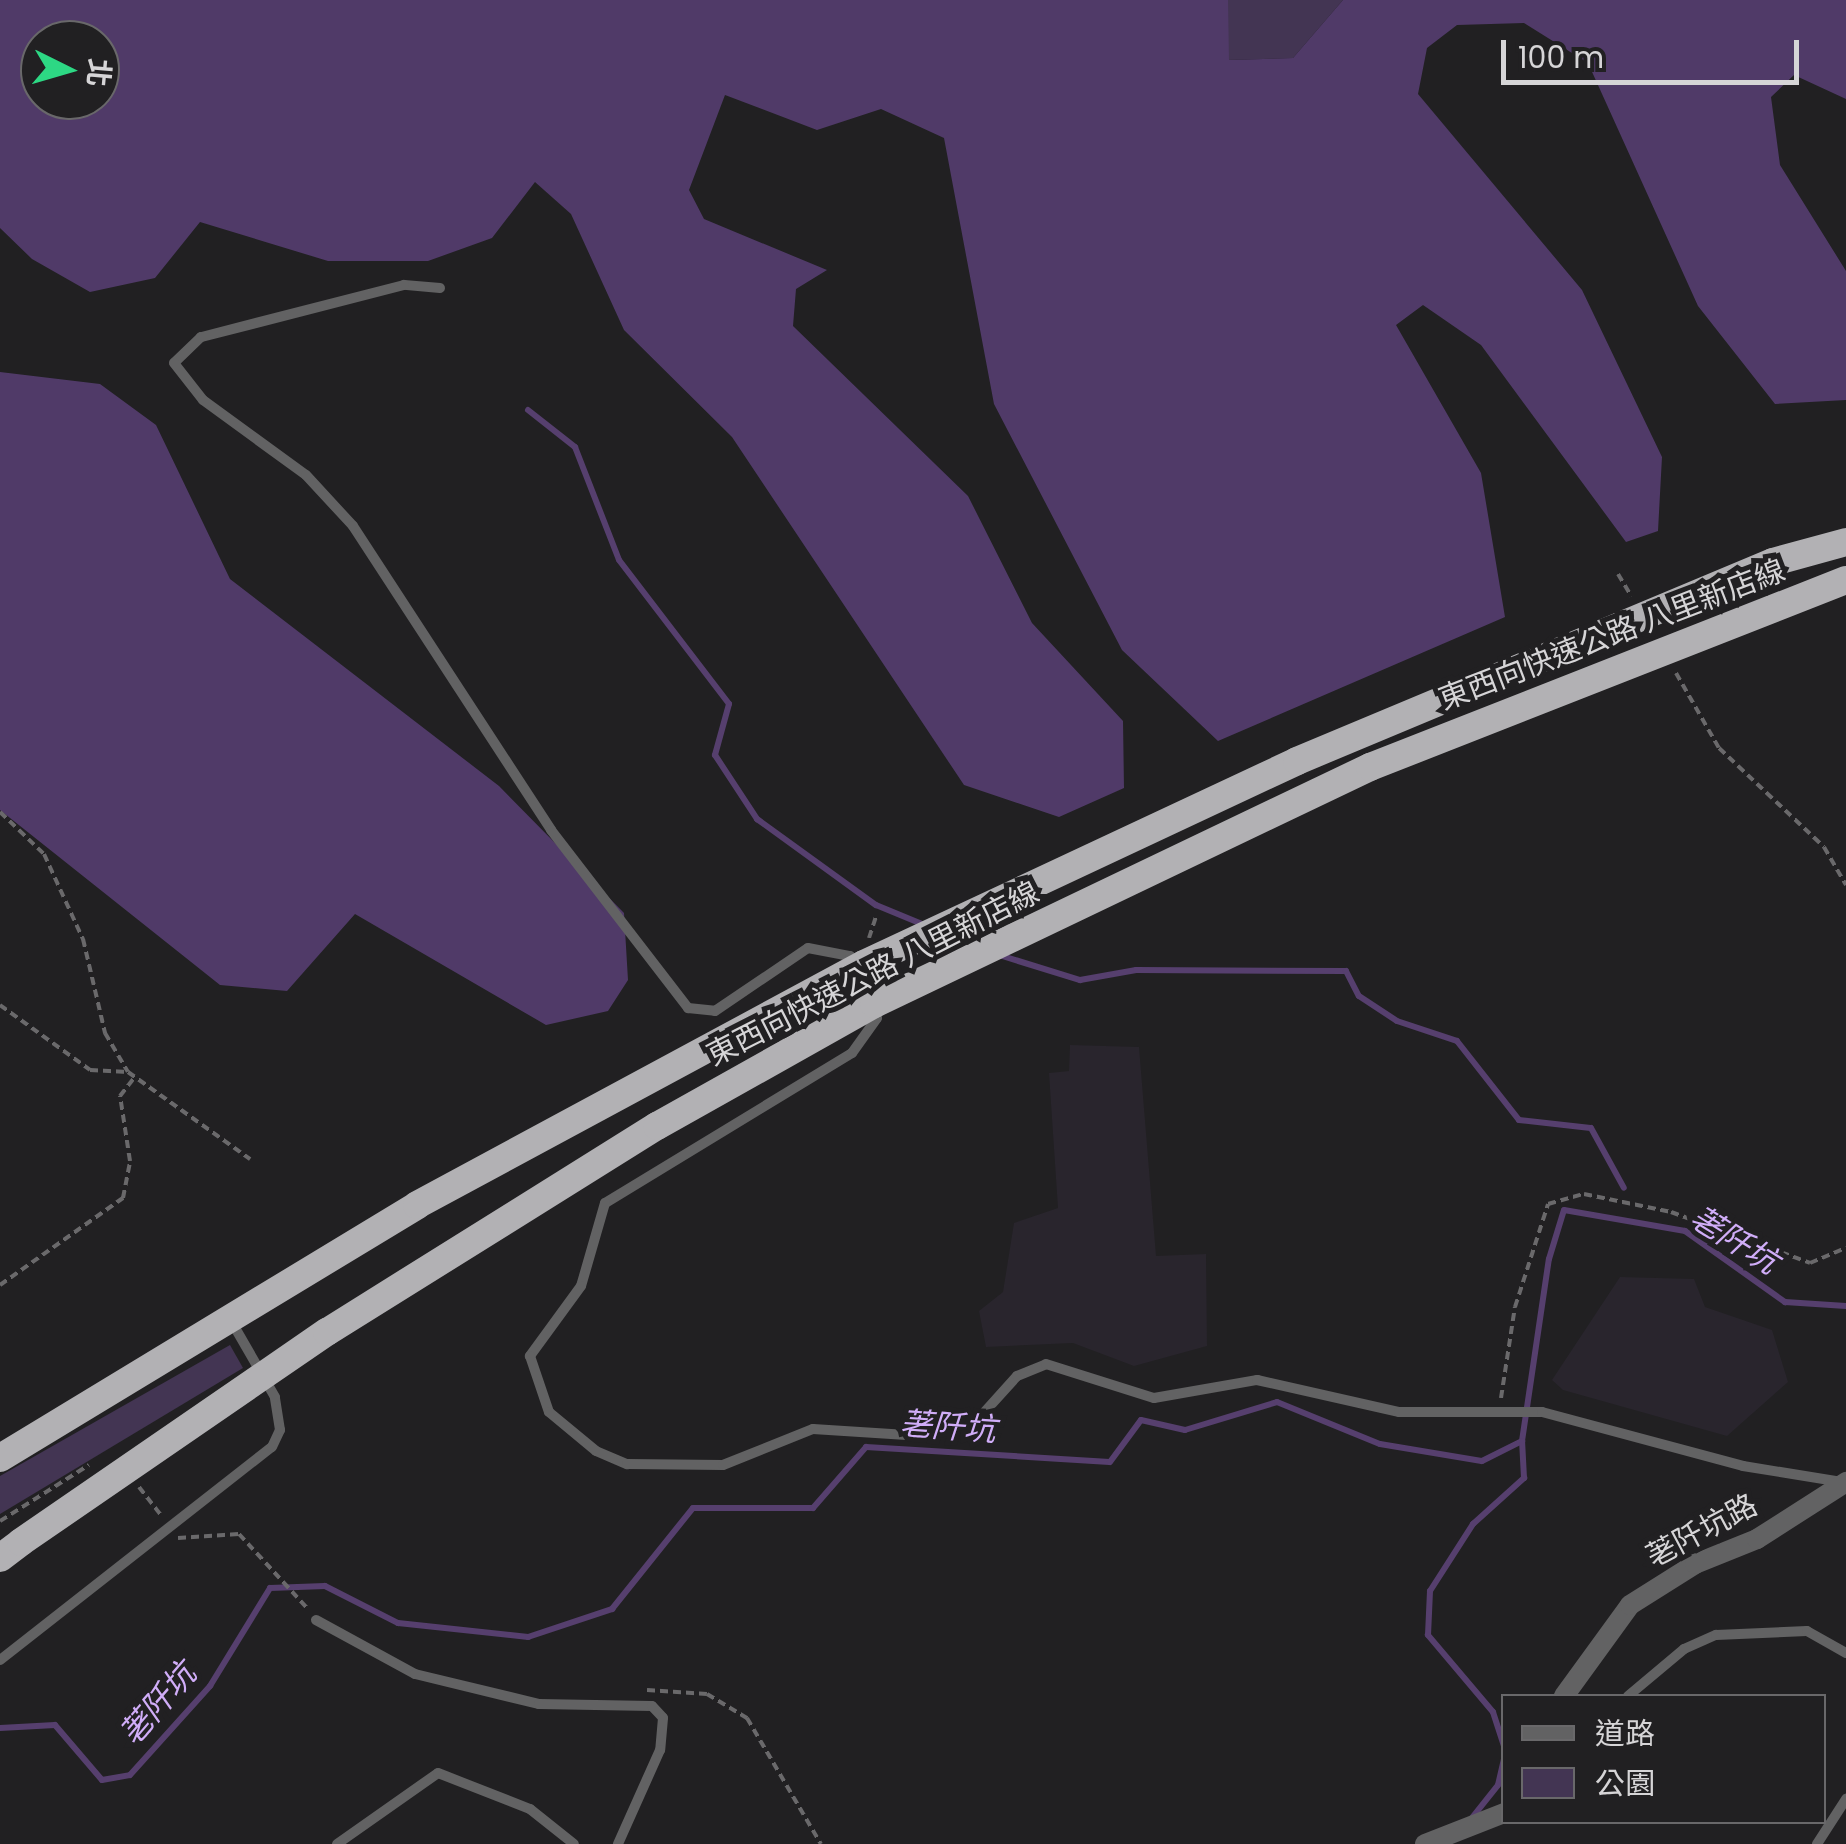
<!DOCTYPE html>
<html>
<head>
<meta charset="utf-8">
<style>
	body { margin:0 }
	#map { position:relative; width:1846px; height:1844px; overflow:hidden; background:#212022; font-family:Poppins,"Noto Sans TC",sans-serif }
	div>[style] { position:absolute }
	[style*='--x'] { left:calc(var(--x)*1px); top:calc(var(--y)*1px); width:calc(var(--w)*1px); rotate:calc(var(--a)*1deg) }
	.built>* { inset:0; background:#29252d }
	.green>* { inset:0; background:#433553 }
	.forest>* { inset:0; background:#503a68 }
	.stream>* { height:6px; margin:-3px; padding:0 3px; transform-origin:3px; border-radius:3px; background:#563f6e }
	.path>* { height:4px; margin-top:-2px; transform-origin:0; background:repeating-linear-gradient(90deg,#6a696b 0 8px,transparent 0 13px) }
	.service>* { height:10px; margin:-5px; padding:0 5px; transform-origin:5px; border-radius:5px; background:#626263 }
	.tertiary>* { height:20px; margin:-10px; padding:0 10px; transform-origin:10px; border-radius:10px; background:#626263 }
	.trunk>* { height:28px; margin:-14px; padding:0 14px; transform-origin:14px; border-radius:14px; background:#b2b1b4 }
	.trunk-bridge>* { height:28px; margin:-14px; padding:0 14px; transform-origin:14px; border-radius:14px; background:#b2b1b4 }
	span { translate:-50% -50%; white-space:nowrap; text-align:center; line-height:1.15; -webkit-text-stroke:10px #212022; paint-order:stroke }
	.street-label { font-size:30px; color:#d6d5d7 }
	.water-label { font-size:32px; color:#d0adf8; font-style:italic }
	.legend { position:absolute; left:1501px; top:1694px; width:325px; height:130px; box-sizing:border-box; background:#212022; border:2px solid #69686a; margin:0; padding:12px 18px; list-style:none; font-size:30px; color:#d6d5d7 }
	.legend li { display:flex; align-items:center; gap:20px; height:50px }
	.legend b { width:50px; border:2px solid #69686a }
	.north { position:absolute; left:20px; top:20px; width:100px; height:100px; box-sizing:border-box; background:#212022; border:2px solid #69686a; border-radius:50%; rotate:95deg; font-size:28px; font-weight:700; line-height:40px; text-align:center; color:#d6d5d7 }
	.north::after { content:''; display:block; margin:auto; width:35px; height:45px; background:#2dd884; clip-path:polygon(50% 0,100% 100%,50% 72%,0 100%) }
	.scale { position:absolute; left:1501px; top:40px; width:298px; height:45px; box-sizing:border-box; border:5px solid #d6d5d7; border-top:0; padding-left:12px; font-size:30px; line-height:35px; white-space:nowrap; color:#d6d5d7; -webkit-text-stroke:8px #212022; paint-order:stroke }
</style>
</head>
<body>
<div id="map">
	<div class="built">
		<div style="clip-path:polygon(1070px 1045px,1139px 1047px,1156px 1256px,1206px 1254px,1207px 1346px,1134px 1366px,1073px 1343px,986px 1347px,979px 1311px,1003px 1292px,1014px 1223px,1058px 1208px,1049px 1073px,1069px 1071px)"></div>
		<div style="clip-path:polygon(1620px 1277px,1694px 1279px,1705px 1307px,1772px 1330px,1788px 1382px,1727px 1436px,1563px 1390px,1552px 1380px)"></div>
	</div>
	<div class="green">
		<div style="clip-path:polygon(1228px 0,1343px 0,1293px 58px,1228px 60px)"></div>
		<div style="clip-path:polygon(230px 1345px,243px 1368px,0 1514px,0 1476px)"></div>
	</div>
	<div class="forest">
		<div style="clip-path:polygon(evenodd,0 0,1228px 0,1229px 60px,1293px 58px,1343px 0,1846px 0,1846px 99px,1794px 75px,1771px 97px,1780px 165px,1846px 271px,1846px 400px,1775px 404px,1698px 306px,1588px 63px,1524px 23px,1457px 25px,1427px 48px,1418px 94px,1582px 290px,1662px 457px,1658px 531px,1626px 542px,1481px 345px,1423px 305px,1396px 325px,1481px 473px,1505px 617px,1218px 741px,1122px 650px,994px 404px,944px 138px,881px 109px,817px 130px,725px 95px,689px 190px,704px 219px,827px 270px,796px 289px,793px 326px,968px 496px,1032px 623px,1123px 721px,1124px 788px,1059px 817px,964px 785px,732px 437px,624px 330px,571px 214px,535px 182px,492px 238px,428px 261px,328px 261px,200px 222px,155px 278px,90px 292px,32px 259px,0 228px,0 0,40px 40px,100px 40px,100px 100px,40px 100px,40px 40px)"></div>
		<div style="clip-path:polygon(0 372px,100px 384px,156px 425px,230px 579px,499px 786px,624px 913px,628px 980px,608px 1011px,546px 1025px,355px 914px,287px 991px,220px 985px,0 810px)"></div>
	</div>
	<div class="stream">
		<div style="--x:528;--y:410;--w:60;--a:38.2"></div>
		<div style="--x:575;--y:447;--w:121;--a:68.7"></div>
		<div style="--x:619;--y:560;--w:181;--a:52.6"></div>
		<div style="--x:729;--y:704;--w:53;--a:105.4"></div>
		<div style="--x:715;--y:755;--w:77;--a:56.7"></div>
		<div style="--x:757;--y:819;--w:147;--a:35.9"></div>
		<div style="--x:876;--y:905;--w:55;--a:22.4"></div>
		<div style="--x:948;--y:935;--w:28;--a:21"></div>
		<div style="--x:999;--y:955;--w:85;--a:17.2"></div>
		<div style="--x:1080;--y:980;--w:57;--a:-10.1"></div>
		<div style="--x:1136;--y:970;--w:210;--a:0.3"></div>
		<div style="--x:1346;--y:971;--w:28;--a:63"></div>
		<div style="--x:1359;--y:996;--w:45;--a:33.3"></div>
		<div style="--x:1397;--y:1021;--w:63;--a:18.4"></div>
		<div style="--x:1457;--y:1041;--w:100;--a:51.9"></div>
		<div style="--x:1519;--y:1120;--w:72;--a:6.3"></div>
		<div style="--x:1591;--y:1128;--w:68;--a:61.2"></div>
		<div style="--x:0;--y:1728;--w:55;--a:-3.1"></div>
		<div style="--x:55;--y:1725;--w:72;--a:49.5"></div>
		<div style="--x:102;--y:1780;--w:28;--a:-10"></div>
		<div style="--x:130;--y:1775;--w:120;--a:-48"></div>
		<div style="--x:210;--y:1686;--w:115;--a:-58.5"></div>
		<div style="--x:270;--y:1588;--w:55;--a:-2.1"></div>
		<div style="--x:325;--y:1586;--w:82;--a:26.9"></div>
		<div style="--x:398;--y:1623;--w:131;--a:6.1"></div>
		<div style="--x:528;--y:1637;--w:89;--a:-18.4"></div>
		<div style="--x:612;--y:1609;--w:129;--a:-51.3"></div>
		<div style="--x:693;--y:1508;--w:120;--a:0"></div>
		<div style="--x:813;--y:1508;--w:81;--a:-49"></div>
		<div style="--x:866;--y:1447;--w:244;--a:3.5"></div>
		<div style="--x:1110;--y:1462;--w:52;--a:-53.6"></div>
		<div style="--x:1141;--y:1420;--w:45;--a:12.8"></div>
		<div style="--x:1185;--y:1430;--w:96;--a:-16.9"></div>
		<div style="--x:1277;--y:1402;--w:111;--a:22.2"></div>
		<div style="--x:1380;--y:1444;--w:103;--a:9.5"></div>
		<div style="--x:1482;--y:1461;--w:45;--a:-26.6"></div>
		<div style="--x:1522;--y:1441;--w:184;--a:-81.6"></div>
		<div style="--x:1549;--y:1259;--w:51;--a:-73"></div>
		<div style="--x:1564;--y:1210;--w:123;--a:9.8"></div>
		<div style="--x:1685;--y:1231;--w:123;--a:35.4"></div>
		<div style="--x:1785;--y:1302;--w:61;--a:3.8"></div>
		<div style="--x:1504;--y:1746;--w:36;--a:-108"></div>
		<div style="--x:1493;--y:1712;--w:101;--a:-130.2"></div>
		<div style="--x:1428;--y:1635;--w:44;--a:-87.4"></div>
		<div style="--x:1430;--y:1591;--w:80;--a:-57.3"></div>
		<div style="--x:1473;--y:1524;--w:69;--a:-42"></div>
		<div style="--x:1524;--y:1478;--w:37;--a:-93"></div>
		<div style="--x:1471;--y:1819;--w:43;--a:-51.5"></div>
		<div style="--x:1498;--y:1785;--w:27;--a:-77"></div>
	</div>
	<div class="path">
		<div style="--x:1618;--y:574;--w:26;--a:59"></div>
		<div style="--x:1676;--y:673;--w:86;--a:60.2"></div>
		<div style="--x:1719;--y:748;--w:144;--a:43.3"></div>
		<div style="--x:1824;--y:847;--w:44;--a:59.9"></div>
		<div style="--x:0;--y:812;--w:61;--a:43.7"></div>
		<div style="--x:44;--y:854;--w:94;--a:65.4"></div>
		<div style="--x:83;--y:939;--w:97;--a:76.8"></div>
		<div style="--x:105;--y:1033;--w:45;--a:59.5"></div>
		<div style="--x:128;--y:1072;--w:150;--a:35.5"></div>
		<div style="--x:869;--y:938;--w:22;--a:-72"></div>
		<div style="--x:0;--y:1005;--w:111;--a:35.8"></div>
		<div style="--x:90;--y:1070;--w:38;--a:3"></div>
		<div style="--x:0;--y:1285;--w:151;--a:-35.3"></div>
		<div style="--x:123;--y:1198;--w:38;--a:-79"></div>
		<div style="--x:130;--y:1161;--w:66;--a:-98.7"></div>
		<div style="--x:120;--y:1096;--w:24;--a:-52"></div>
		<div style="--x:1501;--y:1398;--w:92;--a:-81.3"></div>
		<div style="--x:1515;--y:1307;--w:108;--a:-72.2"></div>
		<div style="--x:1548;--y:1204;--w:37;--a:-16"></div>
		<div style="--x:1584;--y:1194;--w:89;--a:11.7"></div>
		<div style="--x:1671;--y:1212;--w:148;--a:20.1"></div>
		<div style="--x:1810;--y:1263;--w:39;--a:-23"></div>
		<div style="--x:139;--y:1487;--w:36;--a:52"></div>
		<div style="--x:0;--y:1521;--w:105;--a:-32.2"></div>
		<div style="--x:178;--y:1538;--w:61;--a:-3.8"></div>
		<div style="--x:239;--y:1534;--w:100;--a:47.4"></div>
		<div style="--x:647;--y:1690;--w:60;--a:3.8"></div>
		<div style="--x:707;--y:1694;--w:47;--a:31"></div>
		<div style="--x:747;--y:1718;--w:146;--a:59.6"></div>
	</div>
	<div class="service">
		<div style="--x:440;--y:288;--w:36;--a:-175"></div>
		<div style="--x:404;--y:285;--w:210;--a:165.6"></div>
		<div style="--x:201;--y:337;--w:37;--a:136"></div>
		<div style="--x:174;--y:363;--w:47;--a:51.9"></div>
		<div style="--x:203;--y:400;--w:127;--a:36.1"></div>
		<div style="--x:306;--y:475;--w:69;--a:47.3"></div>
		<div style="--x:353;--y:526;--w:363;--a:56.9"></div>
		<div style="--x:551;--y:830;--w:225;--a:52.4"></div>
		<div style="--x:688;--y:1008;--w:27;--a:6"></div>
		<div style="--x:715;--y:1011;--w:112;--a:-34.1"></div>
		<div style="--x:808;--y:948;--w:43;--a:10.8"></div>
		<div style="--x:850;--y:956;--w:45;--a:54.9"></div>
		<div style="--x:876;--y:993;--w:25;--a:88"></div>
		<div style="--x:877;--y:1018;--w:43;--a:125.5"></div>
		<div style="--x:852;--y:1053;--w:289;--a:148.7"></div>
		<div style="--x:605;--y:1203;--w:86;--a:106.1"></div>
		<div style="--x:581;--y:1286;--w:87;--a:126.1"></div>
		<div style="--x:530;--y:1356;--w:59;--a:71.3"></div>
		<div style="--x:549;--y:1412;--w:61;--a:39.7"></div>
		<div style="--x:596;--y:1451;--w:34;--a:23"></div>
		<div style="--x:627;--y:1464;--w:96;--a:0.6"></div>
		<div style="--x:723;--y:1465;--w:97;--a:-21.8"></div>
		<div style="--x:813;--y:1429;--w:94;--a:3.7"></div>
		<div style="--x:907;--y:1435;--w:55;--a:-10.5"></div>
		<div style="--x:961;--y:1425;--w:21;--a:-23"></div>
		<div style="--x:980;--y:1417;--w:55;--a:-47.9"></div>
		<div style="--x:1017;--y:1376;--w:31;--a:-22"></div>
		<div style="--x:1046;--y:1364;--w:113;--a:17.5"></div>
		<div style="--x:1154;--y:1398;--w:105;--a:-9.9"></div>
		<div style="--x:1257;--y:1380;--w:146;--a:12.7"></div>
		<div style="--x:1399;--y:1412;--w:143;--a:0"></div>
		<div style="--x:1542;--y:1412;--w:208;--a:15"></div>
		<div style="--x:1743;--y:1466;--w:100;--a:9.2"></div>
		<div style="--x:316;--y:1620;--w:113;--a:28.6"></div>
		<div style="--x:415;--y:1674;--w:128;--a:13.6"></div>
		<div style="--x:539;--y:1704;--w:113;--a:1"></div>
		<div style="--x:652;--y:1706;--w:16;--a:47"></div>
		<div style="--x:663;--y:1718;--w:32;--a:95"></div>
		<div style="--x:660;--y:1750;--w:103;--a:114.1"></div>
		<div style="--x:0;--y:1660;--w:345;--a:-38.1"></div>
		<div style="--x:272;--y:1447;--w:19;--a:-65"></div>
		<div style="--x:280;--y:1430;--w:33;--a:-99"></div>
		<div style="--x:275;--y:1397;--w:90;--a:-120"></div>
		<div style="--x:1628;--y:1696;--w:73;--a:-40"></div>
		<div style="--x:1684;--y:1649;--w:35;--a:-24"></div>
		<div style="--x:1716;--y:1635;--w:91;--a:-2.5"></div>
		<div style="--x:1807;--y:1631;--w:45;--a:29.4"></div>
		<div style="--x:337;--y:1844;--w:123;--a:-35.1"></div>
		<div style="--x:438;--y:1773;--w:99;--a:21.4"></div>
		<div style="--x:530;--y:1809;--w:56;--a:38.5"></div>
		<div style="--x:1817;--y:1844;--w:54;--a:-57.2"></div>
	</div>
	<div class="tertiary">
		<div style="--x:1564;--y:1696;--w:112;--a:-54"></div>
		<div style="--x:1630;--y:1605;--w:77;--a:-32.2"></div>
		<div style="--x:1695;--y:1564;--w:67;--a:-22"></div>
		<div style="--x:1757;--y:1539;--w:106;--a:-32.6"></div>
		<div style="--x:1425;--y:1844;--w:85;--a:-21.4"></div>
	</div>
	<div class="trunk">
		<div style="--x:0;--y:1458;--w:488;--a:-31.2"></div>
		<div style="--x:0;--y:1558;--w:26;--a:-37"></div>
	</div>
	<div class="trunk-bridge">
		<div style="--x:417;--y:1205;--w:508;--a:-28.33"></div>
		<div style="--x:864;--y:964;--w:478;--a:-25.1"></div>
		<div style="--x:1297;--y:761;--w:516;--a:-22.69"></div>
		<div style="--x:1773;--y:562;--w:76;--a:-15.3"></div>
		<div style="--x:21;--y:1542;--w:371;--a:-34.5"></div>
		<div style="--x:327;--y:1332;--w:389;--a:-32"></div>
		<div style="--x:657;--y:1126;--w:249;--a:-29.3"></div>
		<div style="--x:874;--y:1004;--w:550;--a:-25.54"></div>
		<div style="--x:1370;--y:767;--w:511;--a:-21.45"></div>
	</div>
	<div class="street-label">
		<span style="left:1612px;top:635px;rotate:-21deg">東西向快速公路 八里新店線</span>
		<span style="left:873px;top:974px;rotate:-27deg">東西向快速公路 八里新店線</span>
		<span style="left:1702px;top:1531px;rotate:-28deg">荖阡坑路</span>
	</div>
	<div class="water-label">
		<span style="left:1734px;top:1240px;rotate:32deg">荖阡坑</span>
		<span style="left:948px;top:1427px;rotate:4deg">荖阡坑</span>
		<span style="left:158px;top:1704px;rotate:-49deg">荖阡坑</span>
	</div>
	<ul class="legend">
	<li><b style="height:12px;background:#626263"></b>道路</li>
	<li><b style="height:28px;background:#433553"></b>公園</li>
	</ul>
	<div class="north">北</div>
	<div class="scale">100 m</div>
</div>
</body>
</html>
